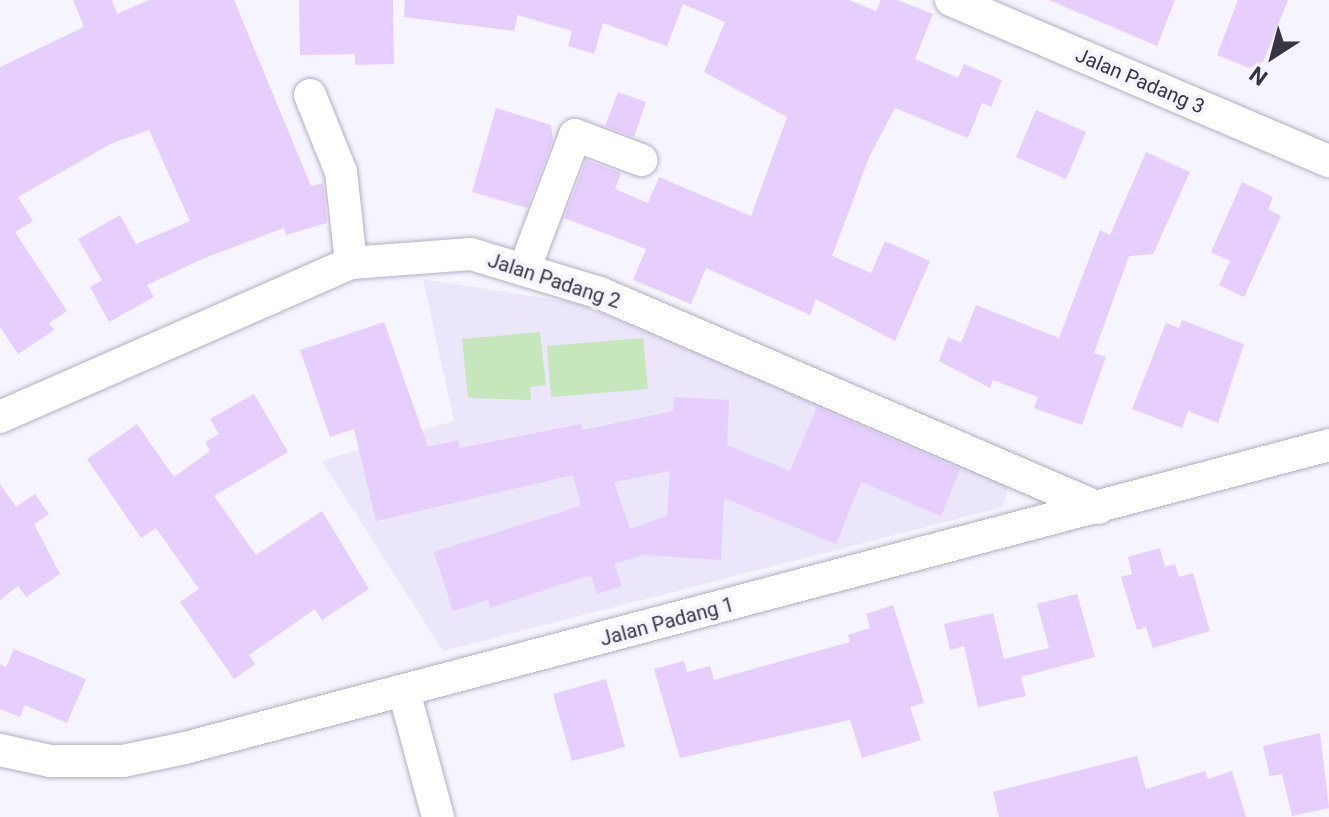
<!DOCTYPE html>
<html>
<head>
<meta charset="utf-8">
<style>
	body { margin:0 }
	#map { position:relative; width:1329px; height:817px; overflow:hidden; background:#f6f4fe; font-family:Roboto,sans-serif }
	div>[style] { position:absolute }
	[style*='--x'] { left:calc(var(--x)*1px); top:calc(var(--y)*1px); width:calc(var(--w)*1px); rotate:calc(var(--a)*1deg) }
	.built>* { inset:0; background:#ebe6fa }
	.green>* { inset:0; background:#c5e7bb }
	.building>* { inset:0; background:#e6ceff }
	.roads { filter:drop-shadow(0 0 2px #b4aec6) drop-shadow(0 0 2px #b4aec6) }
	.minor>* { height:32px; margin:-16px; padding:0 16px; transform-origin:16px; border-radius:16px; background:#fff }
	span { translate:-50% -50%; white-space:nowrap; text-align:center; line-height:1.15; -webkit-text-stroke:8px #f6f4fe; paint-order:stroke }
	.street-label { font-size:20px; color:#37353f }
	.north { position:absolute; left:1233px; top:16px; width:80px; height:80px; -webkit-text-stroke:6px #f6f4fe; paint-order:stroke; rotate:216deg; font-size:22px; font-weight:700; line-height:32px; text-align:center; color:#37353f }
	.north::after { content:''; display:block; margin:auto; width:28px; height:36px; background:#37353f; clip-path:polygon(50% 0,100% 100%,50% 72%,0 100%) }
</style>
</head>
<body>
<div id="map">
	<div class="built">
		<div style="clip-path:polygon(423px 279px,580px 304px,1009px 483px,1003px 507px,443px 651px,322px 461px,454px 421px)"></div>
	</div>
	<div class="green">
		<div style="clip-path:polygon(540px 332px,546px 385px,530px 387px,531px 400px,468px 398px,462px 339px)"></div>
		<div style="clip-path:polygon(643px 338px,648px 389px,551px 397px,547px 346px)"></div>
	</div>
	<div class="building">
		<div style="clip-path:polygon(73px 0,112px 0,117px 14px,149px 0,234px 0,311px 186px,323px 183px,327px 223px,286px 235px,284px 228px,202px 259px,147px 285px,154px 297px,109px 322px,90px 287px,102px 280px,78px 239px,120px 215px,136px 244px,190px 221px,149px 130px,110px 144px,18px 197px,33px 221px,15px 232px,67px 311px,49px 323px,54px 330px,18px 354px,0 327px,0 67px,84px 27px)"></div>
		<div style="clip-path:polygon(299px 0,393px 0,394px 64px,355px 65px,355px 54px,300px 55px)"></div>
		<div style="clip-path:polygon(405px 0,849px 0,876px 11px,881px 0,897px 0,933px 14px,915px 59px,958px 78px,964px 64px,1002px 80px,991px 107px,982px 103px,968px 138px,895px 108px,870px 155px,832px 256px,871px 273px,885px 241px,930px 261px,895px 341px,816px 299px,810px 315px,706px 268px,691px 304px,633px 280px,646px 249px,564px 218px,586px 160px,621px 173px,615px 189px,648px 203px,659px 177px,751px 216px,787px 117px,704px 72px,725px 22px,683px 4px,667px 46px,603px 23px,594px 54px,568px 46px,572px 31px,518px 15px,514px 31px,404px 17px)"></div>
		<div style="clip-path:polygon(1049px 0,1175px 0,1157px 46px)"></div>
		<div style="clip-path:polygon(1238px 0,1288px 0,1263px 62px,1249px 68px,1217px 55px)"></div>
		<div style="clip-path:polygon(618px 92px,646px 102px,634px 137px,605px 126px)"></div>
		<div style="clip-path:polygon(496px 108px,551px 125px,553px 140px,527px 208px,472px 192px)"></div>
		<div style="clip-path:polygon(1036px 110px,1086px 132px,1066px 179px,1016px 157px)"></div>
		<div style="clip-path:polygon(1146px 152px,1190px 172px,1153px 254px,1129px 256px,1094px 353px,1106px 357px,1082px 425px,1034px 408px,1038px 397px,993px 380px,990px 388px,939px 361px,948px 337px,961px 343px,976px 305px,1059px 338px,1100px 230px,1110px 235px)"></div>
		<div style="clip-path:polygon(1242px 182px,1273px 197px,1268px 209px,1281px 216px,1244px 297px,1219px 285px,1230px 261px,1211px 252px)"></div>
		<div style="clip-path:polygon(1182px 320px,1244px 344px,1218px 423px,1188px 411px,1182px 428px,1132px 409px,1166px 323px,1179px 328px)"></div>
		<div style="clip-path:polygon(evenodd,384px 322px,428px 447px,458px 440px,460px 448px,581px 424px,583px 430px,673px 411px,674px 397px,729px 400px,727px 445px,790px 471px,817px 407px,960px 469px,941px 516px,861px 482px,836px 544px,724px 498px,721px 560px,644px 555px,614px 564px,622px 586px,597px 594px,591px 575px,490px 608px,488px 600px,453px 611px,434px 552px,581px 506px,573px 475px,376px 521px,354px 429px,330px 437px,300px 350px,384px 322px,670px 471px,667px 516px,630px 529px,614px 482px,670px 471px)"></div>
		<div style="clip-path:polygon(254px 394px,288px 452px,214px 496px,256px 555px,322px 511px,369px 589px,322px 620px,315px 609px,249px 655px,255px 664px,234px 679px,180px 602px,199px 589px,156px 528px,141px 538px,87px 459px,137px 424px,174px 477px,210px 451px,205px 442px,219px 434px,210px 419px)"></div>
		<div style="clip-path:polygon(0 484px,16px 507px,35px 494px,49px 514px,34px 524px,60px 574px,26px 597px,18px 586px,0 600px)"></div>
		<div style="clip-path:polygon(1160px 548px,1165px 567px,1175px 564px,1179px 577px,1193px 573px,1210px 631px,1153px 648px,1146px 627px,1137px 630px,1121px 577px,1132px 574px,1128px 557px)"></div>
		<div style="clip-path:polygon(1077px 594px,1095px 657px,1021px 677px,1026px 696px,978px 707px,964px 646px,950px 650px,944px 624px,993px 613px,1004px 659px,1049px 648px,1037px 604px)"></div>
		<div style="clip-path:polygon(893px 605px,924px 703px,910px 707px,921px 740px,862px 758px,850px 720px,680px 758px,654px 669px,684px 661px,687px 672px,710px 666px,714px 680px,850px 642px,848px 635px,870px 628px,866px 614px)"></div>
		<div style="clip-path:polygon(14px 649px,86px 679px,67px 723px,25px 705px,20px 717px,0 709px,0 664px,6px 667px)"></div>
		<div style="clip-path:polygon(606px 679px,625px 747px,572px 761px,553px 694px)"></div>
		<div style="clip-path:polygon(1320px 733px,1329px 808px,1292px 816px,1282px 774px,1270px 776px,1263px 746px)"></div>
		<div style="clip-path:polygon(1137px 756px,1146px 789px,1205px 771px,1208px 779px,1232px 771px,1246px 817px,999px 817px,993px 792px)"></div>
	</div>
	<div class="roads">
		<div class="minor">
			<div style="--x:951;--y:0;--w:411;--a:23.1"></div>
			<div style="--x:310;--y:95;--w:83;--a:68.1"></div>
			<div style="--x:341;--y:172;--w:92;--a:83.7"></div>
			<div style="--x:524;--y:270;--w:144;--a:-69.3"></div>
			<div style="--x:575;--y:135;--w:71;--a:20.7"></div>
			<div style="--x:0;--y:417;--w:383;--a:-23.7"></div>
			<div style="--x:351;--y:263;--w:120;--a:-4.3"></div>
			<div style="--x:471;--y:254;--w:135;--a:16.8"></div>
			<div style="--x:600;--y:293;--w:543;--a:23.31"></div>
			<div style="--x:404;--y:691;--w:131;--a:74.9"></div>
			<div style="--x:0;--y:750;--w:51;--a:12.4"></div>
			<div style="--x:50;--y:761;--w:73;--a:0"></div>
			<div style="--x:123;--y:761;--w:63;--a:-11.8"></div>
			<div style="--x:185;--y:748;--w:1183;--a:-14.83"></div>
		</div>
	</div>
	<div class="street-label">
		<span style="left:1140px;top:81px;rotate:23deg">Jalan Padang 3</span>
		<span style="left:554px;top:281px;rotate:18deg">Jalan Padang 2</span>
		<span style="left:667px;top:622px;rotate:-15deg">Jalan Padang 1</span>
	</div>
	<div class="north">N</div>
</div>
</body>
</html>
